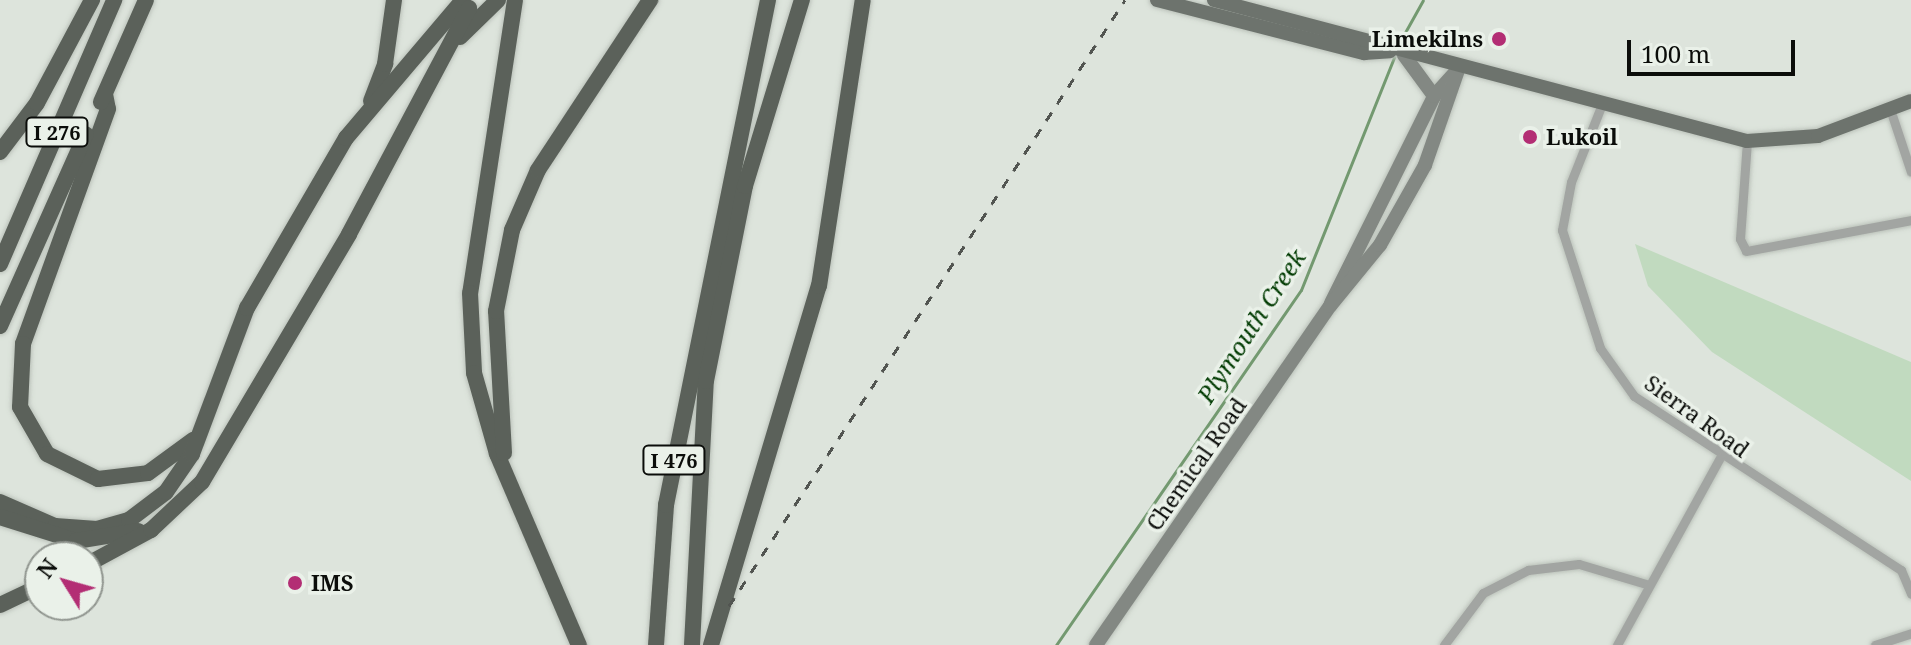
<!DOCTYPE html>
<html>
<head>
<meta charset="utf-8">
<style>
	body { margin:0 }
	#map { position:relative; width:1911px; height:645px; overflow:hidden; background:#dde4dc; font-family:"Noto Serif",serif }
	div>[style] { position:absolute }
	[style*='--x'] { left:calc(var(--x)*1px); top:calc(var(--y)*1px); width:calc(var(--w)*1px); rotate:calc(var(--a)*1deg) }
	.green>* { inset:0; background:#c1dabf }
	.stream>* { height:3px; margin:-1.5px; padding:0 1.5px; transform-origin:1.5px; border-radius:1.5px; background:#739970 }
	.roads { filter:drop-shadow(0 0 2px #bbc2ba) drop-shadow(0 0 2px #bbc2ba) }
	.street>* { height:9px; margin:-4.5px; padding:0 4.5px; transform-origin:4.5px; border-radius:4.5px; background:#a2a5a2 }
	.secondary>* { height:14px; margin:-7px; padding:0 7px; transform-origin:7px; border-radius:7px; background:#838883 }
	.primary>* { height:14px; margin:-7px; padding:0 7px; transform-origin:7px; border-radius:7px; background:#6d736d }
	.highway>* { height:16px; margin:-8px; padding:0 8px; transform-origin:8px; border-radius:8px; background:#5b615a }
	.rail>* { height:3px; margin-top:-1.5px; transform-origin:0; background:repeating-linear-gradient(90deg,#525551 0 10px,transparent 0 20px) }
	.dots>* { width:22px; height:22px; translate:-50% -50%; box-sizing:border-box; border:4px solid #eaf1e9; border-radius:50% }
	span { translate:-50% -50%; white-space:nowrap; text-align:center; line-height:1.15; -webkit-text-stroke:7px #eaf1e9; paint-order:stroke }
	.shield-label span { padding:2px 6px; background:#eaf1e9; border:2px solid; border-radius:6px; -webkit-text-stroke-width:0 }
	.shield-label { font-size:20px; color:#0b0d0a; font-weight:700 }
	.poi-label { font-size:22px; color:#0b0d0a; font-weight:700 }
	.right { translate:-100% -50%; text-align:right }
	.left { translate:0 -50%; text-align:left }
	.street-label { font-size:22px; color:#0b0d0a }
	.water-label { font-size:24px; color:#023c03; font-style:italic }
	.north { position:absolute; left:24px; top:541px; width:80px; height:80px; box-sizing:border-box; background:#eaf1e9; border:2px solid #919690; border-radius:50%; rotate:307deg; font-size:22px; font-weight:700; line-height:32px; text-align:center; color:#0b0d0a }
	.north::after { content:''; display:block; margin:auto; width:28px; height:36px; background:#b32e74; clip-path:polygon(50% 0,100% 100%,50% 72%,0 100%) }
	.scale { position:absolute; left:1627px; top:40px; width:168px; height:36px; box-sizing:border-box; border:4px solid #0b0d0a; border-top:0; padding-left:10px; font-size:24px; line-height:28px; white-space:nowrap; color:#0b0d0a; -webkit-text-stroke:6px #eaf1e9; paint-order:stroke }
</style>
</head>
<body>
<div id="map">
	<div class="green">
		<div style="clip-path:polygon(1635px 244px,1911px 362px,1911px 481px,1712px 352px,1648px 286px)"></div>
	</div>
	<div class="stream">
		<div style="--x:1398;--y:45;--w:51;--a:-60.9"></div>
		<div style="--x:1056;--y:645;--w:431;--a:-55.4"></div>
		<div style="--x:1301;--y:290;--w:256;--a:-68.2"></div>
	</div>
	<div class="roads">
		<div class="street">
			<div style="--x:1602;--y:104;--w:84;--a:111.7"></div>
			<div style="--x:1571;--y:182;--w:49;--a:100.6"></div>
			<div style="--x:1562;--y:230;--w:124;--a:72.1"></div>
			<div style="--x:1600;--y:348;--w:59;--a:54.7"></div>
			<div style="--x:1634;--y:396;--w:319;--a:33.1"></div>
			<div style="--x:1901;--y:570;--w:26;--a:67"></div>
			<div style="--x:1890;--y:109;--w:66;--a:71.6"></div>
			<div style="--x:1747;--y:141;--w:98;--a:94.1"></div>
			<div style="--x:1740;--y:239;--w:13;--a:63"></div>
			<div style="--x:1746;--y:251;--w:168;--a:-10.6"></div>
			<div style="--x:1444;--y:645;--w:65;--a:-53.1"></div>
			<div style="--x:1483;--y:593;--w:51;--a:-27.1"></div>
			<div style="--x:1528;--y:570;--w:51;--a:-6.7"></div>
			<div style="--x:1579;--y:564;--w:70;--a:16.6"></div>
			<div style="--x:1617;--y:645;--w:213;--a:-61.2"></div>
			<div style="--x:1875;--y:645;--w:38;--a:-18"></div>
		</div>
		<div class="secondary">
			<div style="--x:1404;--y:55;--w:51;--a:53.8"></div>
			<div style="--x:1331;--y:303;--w:231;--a:-63.5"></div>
			<div style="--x:1434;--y:96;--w:31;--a:-48"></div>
			<div style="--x:1096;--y:645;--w:412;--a:-55.4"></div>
			<div style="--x:1330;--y:306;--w:79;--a:-50.7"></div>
			<div style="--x:1380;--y:245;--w:92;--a:-60.6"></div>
			<div style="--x:1425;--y:165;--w:101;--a:-70.8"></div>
		</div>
		<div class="primary">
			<div style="--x:1157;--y:0;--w:214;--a:14.4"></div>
			<div style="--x:1364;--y:53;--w:26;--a:-4"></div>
			<div style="--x:1214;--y:0;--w:551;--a:14.82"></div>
			<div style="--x:1747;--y:141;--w:71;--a:-4"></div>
			<div style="--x:1818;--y:136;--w:99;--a:-20.6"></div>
		</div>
		<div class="highway">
			<div style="--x:515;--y:0;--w:296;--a:98.7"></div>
			<div style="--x:470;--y:293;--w:80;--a:87.1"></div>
			<div style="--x:474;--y:373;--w:84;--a:74.1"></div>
			<div style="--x:497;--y:454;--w:208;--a:66.8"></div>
			<div style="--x:460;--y:37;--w:53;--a:-44.2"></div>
			<div style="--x:105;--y:94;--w:15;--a:79"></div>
			<div style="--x:108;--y:109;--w:250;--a:109.9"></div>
			<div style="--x:23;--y:344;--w:63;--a:92.7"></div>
			<div style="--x:20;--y:407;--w:54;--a:60.1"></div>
			<div style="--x:47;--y:454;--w:57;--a:26.1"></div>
			<div style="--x:98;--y:479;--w:50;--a:-6.8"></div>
			<div style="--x:148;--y:473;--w:56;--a:-36.3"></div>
			<div style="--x:371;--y:101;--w:40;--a:-69"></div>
			<div style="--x:385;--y:64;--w:65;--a:-82"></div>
			<div style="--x:101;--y:102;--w:111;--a:-66.2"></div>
			<div style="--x:0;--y:152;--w:61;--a:-52.9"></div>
			<div style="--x:37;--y:103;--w:117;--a:-61.9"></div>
			<div style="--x:0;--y:264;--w:288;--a:-66.6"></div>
			<div style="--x:0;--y:326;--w:210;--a:-65.9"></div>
			<div style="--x:504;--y:453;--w:142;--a:-93.2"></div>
			<div style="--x:496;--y:311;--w:83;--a:-78.8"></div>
			<div style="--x:512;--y:230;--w:65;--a:-66.6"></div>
			<div style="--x:538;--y:170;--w:204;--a:-56.6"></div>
			<div style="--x:0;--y:502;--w:60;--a:23.6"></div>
			<div style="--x:55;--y:526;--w:42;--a:4.1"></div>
			<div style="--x:97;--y:529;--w:33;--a:-16"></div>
			<div style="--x:129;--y:520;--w:46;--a:-37.1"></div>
			<div style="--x:166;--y:492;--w:46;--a:-55.6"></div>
			<div style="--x:192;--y:454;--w:156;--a:-69.4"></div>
			<div style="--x:247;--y:308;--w:197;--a:-59.8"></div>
			<div style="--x:346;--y:138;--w:181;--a:-49.7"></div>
			<div style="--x:0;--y:517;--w:80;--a:17.5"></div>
			<div style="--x:76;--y:541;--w:63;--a:-9.2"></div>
			<div style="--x:88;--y:564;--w:72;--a:-28.4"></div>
			<div style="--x:151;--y:530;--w:70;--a:-43.3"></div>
			<div style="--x:202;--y:482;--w:288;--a:-59.3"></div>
			<div style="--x:349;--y:234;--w:256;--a:-62"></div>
			<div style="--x:0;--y:605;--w:44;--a:-25.4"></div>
			<div style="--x:656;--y:645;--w:140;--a:-85.9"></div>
			<div style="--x:666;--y:505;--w:515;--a:-78.58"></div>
			<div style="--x:692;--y:645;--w:264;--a:-87"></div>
			<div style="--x:706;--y:381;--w:199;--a:-78.7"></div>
			<div style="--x:745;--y:186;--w:195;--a:-73"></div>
			<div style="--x:711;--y:645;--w:375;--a:-73.3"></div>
			<div style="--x:819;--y:286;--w:289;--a:-81.3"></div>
		</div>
	</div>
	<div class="rail">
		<div style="--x:729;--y:606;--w:724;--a:-56.84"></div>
	</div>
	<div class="dots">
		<div style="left:1499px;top:39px;background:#b32e74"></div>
		<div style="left:1530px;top:137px;background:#b32e74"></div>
		<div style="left:295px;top:583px;background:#b32e74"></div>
	</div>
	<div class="shield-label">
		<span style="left:57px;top:132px">I 276</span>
		<span style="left:674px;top:460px">I 476</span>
	</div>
	<div class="poi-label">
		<span class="right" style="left:1483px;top:39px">Limekilns</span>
		<span class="left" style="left:1546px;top:137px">Lukoil</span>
		<span class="left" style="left:311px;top:583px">IMS</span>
	</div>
	<div class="street-label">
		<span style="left:1697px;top:416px;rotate:36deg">Sierra Road</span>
		<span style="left:1196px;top:464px;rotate:-55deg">Chemical Road</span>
	</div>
	<div class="water-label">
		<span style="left:1251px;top:326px;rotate:-57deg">Plymouth Creek</span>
	</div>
	<div class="north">N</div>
	<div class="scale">100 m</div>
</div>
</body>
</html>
